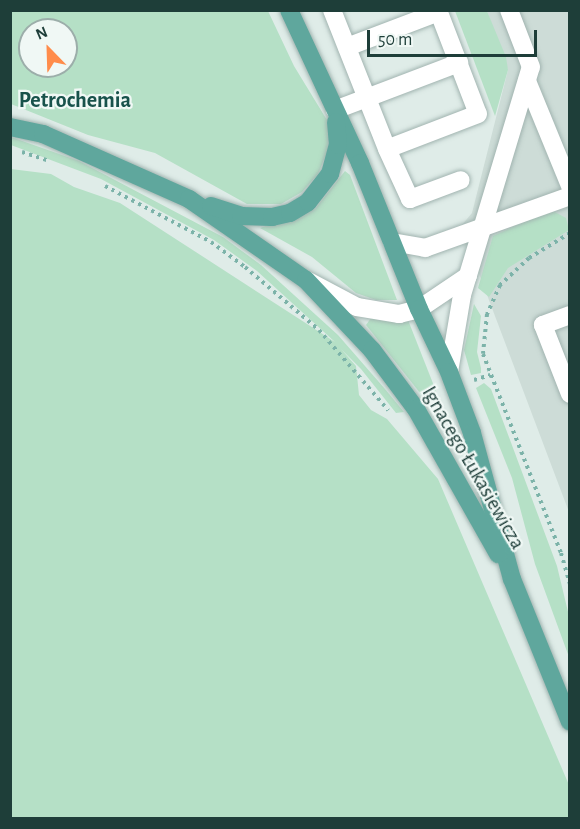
<!DOCTYPE html>
<html>
<head>
<meta charset="utf-8">
<style>
	body { margin:0 }
	#map { position:relative; width:580px; height:829px; overflow:hidden; background:#dfece8; font-family:"Alegreya Sans",sans-serif }
	div>[style] { position:absolute }
	[style*='--x'] { left:calc(var(--x)*1px); top:calc(var(--y)*1px); width:calc(var(--w)*1px); rotate:calc(var(--a)*1deg) }
	.built>* { inset:0; background:#cddcd7 }
	.green>* { inset:0; background:#b5e0c6 }
	.path>* { height:4px; margin-top:-2px; transform-origin:0; background:repeating-linear-gradient(90deg,#7cb3a9 0 3px,transparent 0 7.5px) }
	.roads { filter:drop-shadow(0 0 2px #a1b4b0) drop-shadow(0 0 2px #a1b4b0) }
	.minor>* { height:18px; margin:-9px; padding:0 9px; transform-origin:9px; border-radius:9px; background:#fff }
	.major>* { height:18px; margin:-9px; padding:0 9px; transform-origin:9px; border-radius:9px; background:#5fa79d }
	span { translate:-50% -50%; white-space:nowrap; text-align:center; line-height:1.15; -webkit-text-stroke:4.5px #f0f8f5; paint-order:stroke }
	.street-label { font-size:21px; color:#1e3e39 }
	.neighbourhood-label { font-size:22px; color:#18524b; font-weight:700 }
	.frame { position:absolute; inset:0; border:12px solid #1e3e39; pointer-events:none }
	.north { position:absolute; left:18px; top:18px; width:60px; height:60px; box-sizing:border-box; background:#f0f8f5; border:2px solid #9caeaa; border-radius:50%; rotate:337deg; font-size:16px; font-weight:700; line-height:24px; text-align:center; color:#1e3e39 }
	.north::after { content:''; display:block; margin:auto; width:21px; height:27px; background:#ff8c4b; clip-path:polygon(50% 0,100% 100%,50% 72%,0 100%) }
	.scale { position:absolute; left:367px; top:30px; width:170px; height:27px; box-sizing:border-box; border:3px solid #1e3e39; border-top:0; padding-left:8px; font-size:18px; line-height:21px; white-space:nowrap; color:#1e3e39; -webkit-text-stroke:4px #f0f8f5; paint-order:stroke }
</style>
</head>
<body>
<div id="map">
	<div class="built">
		<div style="clip-path:polygon(487px 11px,569px 11px,569px 512px,461px 226px,472px 213px,508px 70px)"></div>
	</div>
	<div class="green">
		<div style="clip-path:polygon(evenodd,10px 11px,268px 11px,294px 66px,330px 125px,328px 150px,318px 174px,302px 192px,281px 204px,247px 204px,155px 153px,88px 135px,11px 104px,10px 11px,30px 30px,66px 30px,66px 66px,30px 66px,30px 30px)"></div>
		<div style="clip-path:polygon(455px 11px,487px 11px,506px 57px,508px 70px,495px 116px)"></div>
		<div style="clip-path:polygon(11px 137px,79px 161px,223px 237px,261px 265px,338px 335px,385px 389px,404px 412px,396px 413px,361px 369px,341px 349px,356px 366px,359px 395px,371px 410px,387px 419px,438px 479px,569px 785px,569px 818px,11px 818px,11px 169px,51px 174px,74px 187px,120px 203px,335px 342px,257px 271px,214px 240px,101px 179px,11px 145px)"></div>
		<div style="clip-path:polygon(345px 171px,350px 175px,397px 300px,376px 300px,356px 293px,312px 257px,260px 228px,315px 209px)"></div>
		<div style="clip-path:polygon(551px 210px,566px 218px,569px 230px,508px 268px,489px 297px,478px 288px,493px 236px)"></div>
		<div style="clip-path:polygon(474px 304px,481px 316px,477px 352px,481px 368px,481px 373px,471px 375px,464px 350px)"></div>
		<div style="clip-path:polygon(371px 318px,408px 320px,436px 391px,424px 398px,366px 325px)"></div>
		<div style="clip-path:polygon(484px 383px,491px 389px,557px 566px,569px 616px,569px 657px,535px 564px,512px 478px,476px 388px)"></div>
	</div>
	<div class="path">
		<div style="--x:22;--y:152;--w:26;--a:18"></div>
		<div style="--x:105;--y:186;--w:120;--a:27.8"></div>
		<div style="--x:211;--y:242;--w:42;--a:36.3"></div>
		<div style="--x:245;--y:267;--w:97;--a:40.4"></div>
		<div style="--x:319;--y:330;--w:106;--a:49.2"></div>
		<div style="--x:570;--y:233;--w:48;--a:148.6"></div>
		<div style="--x:529;--y:258;--w:40;--a:137"></div>
		<div style="--x:500;--y:285;--w:32;--a:114"></div>
		<div style="--x:487;--y:314;--w:40;--a:95.7"></div>
		<div style="--x:483;--y:354;--w:214;--a:68.6"></div>
		<div style="--x:561;--y:553;--w:33;--a:74"></div>
		<div style="--x:474;--y:380;--w:17;--a:-17"></div>
	</div>
	<div class="roads">
		<div class="minor">
			<div style="--x:332;--y:10;--w:149;--a:68.4"></div>
			<div style="--x:438;--y:10;--w:111;--a:69"></div>
			<div style="--x:478;--y:114;--w:97;--a:159"></div>
			<div style="--x:387;--y:149;--w:55;--a:65.3"></div>
			<div style="--x:410;--y:199;--w:54;--a:-20.4"></div>
			<div style="--x:347;--y:47;--w:98;--a:-20.8"></div>
			<div style="--x:527;--y:81;--w:113;--a:67.7"></div>
			<div style="--x:335;--y:110;--w:133;--a:-20.8"></div>
			<div style="--x:392;--y:242;--w:34;--a:10"></div>
			<div style="--x:425;--y:248;--w:154;--a:-19.7"></div>
			<div style="--x:308;--y:281;--w:55;--a:28"></div>
			<div style="--x:357;--y:307;--w:43;--a:9.5"></div>
			<div style="--x:399;--y:314;--w:21;--a:-14"></div>
			<div style="--x:419;--y:309;--w:59;--a:-34"></div>
			<div style="--x:570;--y:315;--w:29;--a:160"></div>
			<div style="--x:543;--y:325;--w:74;--a:68.6"></div>
			<div style="--x:449;--y:372;--w:78;--a:-80.4"></div>
			<div style="--x:462;--y:295;--w:238;--a:-73.2"></div>
			<div style="--x:531;--y:67;--w:61;--a:-111.1"></div>
		</div>
		<div class="major">
			<div style="--x:289;--y:10;--w:169;--a:65.1"></div>
			<div style="--x:360;--y:163;--w:157;--a:68"></div>
			<div style="--x:419;--y:309;--w:70;--a:64.5"></div>
			<div style="--x:449;--y:372;--w:65;--a:69.3"></div>
			<div style="--x:472;--y:433;--w:151;--a:74.7"></div>
			<div style="--x:512;--y:579;--w:154;--a:67.9"></div>
			<div style="--x:10;--y:127;--w:34;--a:12"></div>
			<div style="--x:43;--y:134;--w:160;--a:24"></div>
			<div style="--x:189;--y:199;--w:142;--a:34.7"></div>
			<div style="--x:306;--y:280;--w:96;--a:46.7"></div>
			<div style="--x:372;--y:350;--w:74;--a:53.3"></div>
			<div style="--x:416;--y:409;--w:167;--a:60.5"></div>
			<div style="--x:211;--y:206;--w:32;--a:18"></div>
			<div style="--x:241;--y:216;--w:31;--a:2"></div>
			<div style="--x:272;--y:217;--w:18;--a:-13"></div>
			<div style="--x:290;--y:213;--w:21;--a:-31"></div>
			<div style="--x:308;--y:202;--w:36;--a:-52"></div>
			<div style="--x:330;--y:174;--w:30;--a:-75"></div>
			<div style="--x:338;--y:145;--w:23;--a:-95"></div>
		</div>
	</div>
	<div class="street-label">
		<span style="left:473px;top:468px;rotate:60deg">Ignacego Łukasiewicza</span>
	</div>
	<div class="neighbourhood-label">
		<span style="left:75px;top:101px">Petrochemia</span>
	</div>
	<div class="frame"></div>
	<div class="north">N</div>
	<div class="scale">50 m</div>
</div>
</body>
</html>
